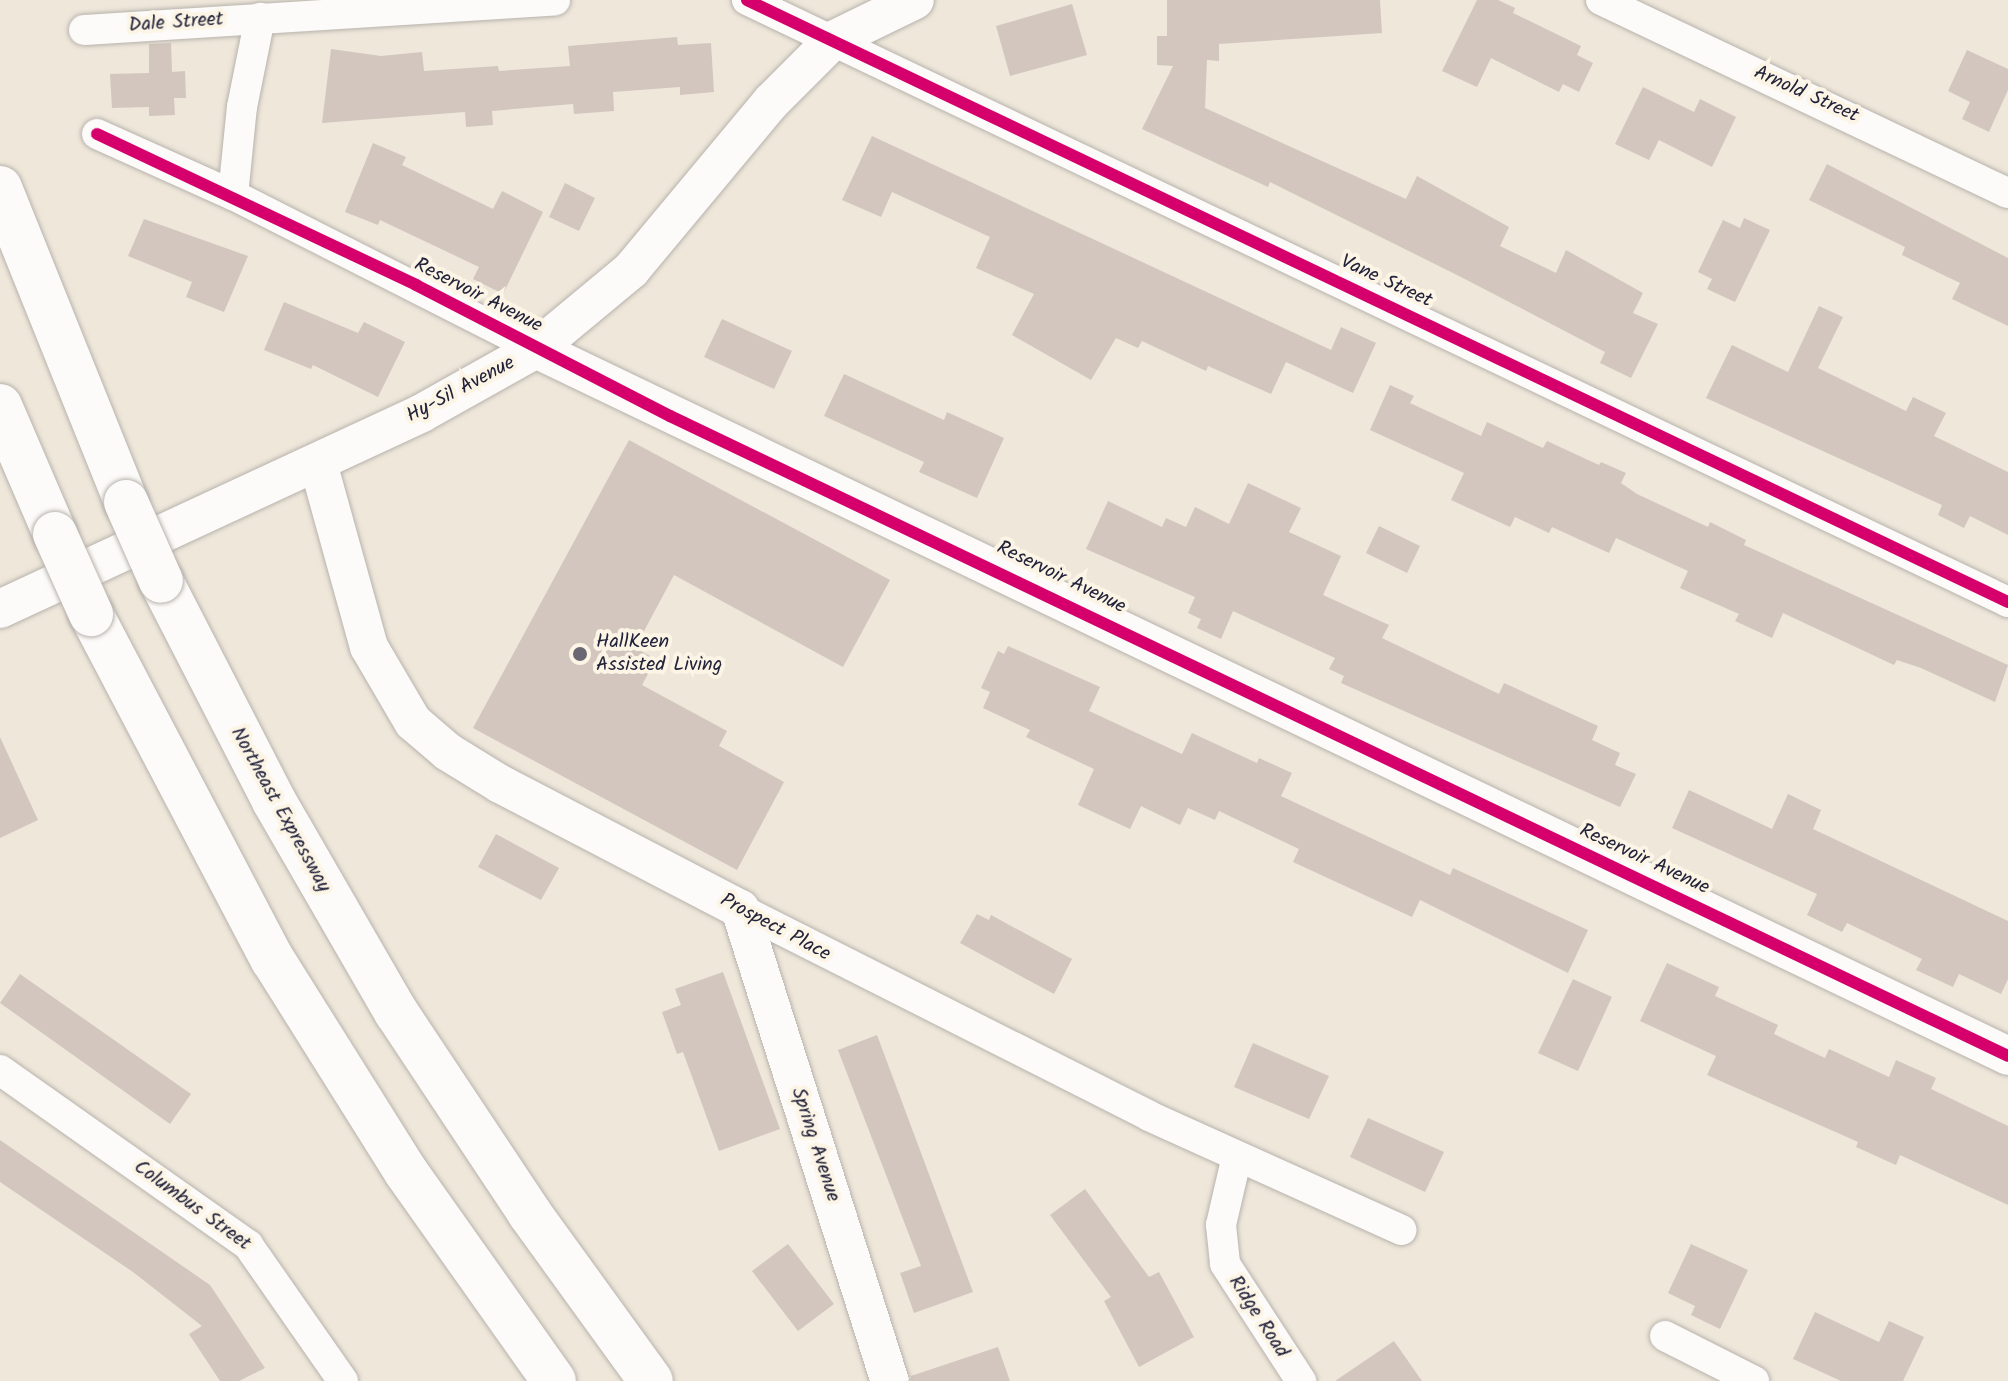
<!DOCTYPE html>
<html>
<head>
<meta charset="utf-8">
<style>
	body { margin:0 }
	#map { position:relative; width:2008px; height:1381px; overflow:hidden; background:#efe7da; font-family:Kalam,sans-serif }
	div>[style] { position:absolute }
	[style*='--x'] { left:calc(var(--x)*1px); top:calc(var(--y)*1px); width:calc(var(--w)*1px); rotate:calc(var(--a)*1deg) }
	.building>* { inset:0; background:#d3c6be }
	.roads { filter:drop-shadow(0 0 2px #b7b3ad) drop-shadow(0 0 2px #b7b3ad) }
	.minor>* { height:30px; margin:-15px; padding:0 15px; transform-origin:15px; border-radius:15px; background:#fdfbf9 }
	.tertiary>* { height:38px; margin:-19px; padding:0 19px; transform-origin:19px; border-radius:19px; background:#fdfbf9 }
	.motorway>* { height:44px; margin:-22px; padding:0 22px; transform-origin:22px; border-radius:22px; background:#fdfbf9 }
	.bridges { filter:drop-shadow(0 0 2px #b7b3ad) drop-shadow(0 0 2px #b7b3ad) }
	.motorway-bridge>* { height:44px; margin:-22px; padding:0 22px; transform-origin:22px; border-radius:22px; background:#fdfbf9 }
	.cycleway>* { height:12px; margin:-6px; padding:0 6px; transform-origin:6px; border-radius:6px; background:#d6006c }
	.dots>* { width:22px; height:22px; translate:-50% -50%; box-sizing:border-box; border:4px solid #fcf5e5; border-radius:50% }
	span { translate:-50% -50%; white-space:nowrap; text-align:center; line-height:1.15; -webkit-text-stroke:8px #fcf5e5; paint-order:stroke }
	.street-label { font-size:20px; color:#22223b }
	.poi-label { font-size:20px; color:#22223b }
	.left { translate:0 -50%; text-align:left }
</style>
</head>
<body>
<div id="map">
	<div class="building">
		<div style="clip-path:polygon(1167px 0,1380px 0,1382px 33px,1219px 44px,1219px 61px,1207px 60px,1205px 108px,1406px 199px,1417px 176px,1509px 227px,1500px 246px,1556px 273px,1566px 250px,1643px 293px,1633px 313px,1658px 324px,1631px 378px,1600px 363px,1605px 352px,1461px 277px,1270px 182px,1268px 187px,1142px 129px,1173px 66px,1157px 65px,1157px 36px,1167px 36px)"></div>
		<div style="clip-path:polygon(1477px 0,1498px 0,1515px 8px,1513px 13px,1581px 46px,1577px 55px,1593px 63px,1579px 92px,1563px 84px,1559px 92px,1491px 58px,1477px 87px,1442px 71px)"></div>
		<div style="clip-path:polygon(1072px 4px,1087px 55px,1010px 76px,996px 26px)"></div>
		<div style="clip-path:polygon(677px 37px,678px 45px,711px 43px,714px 92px,680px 95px,680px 87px,613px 92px,614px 111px,574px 114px,573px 104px,492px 111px,493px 125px,466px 127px,465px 112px,322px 123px,331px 49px,381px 56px,422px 52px,424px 71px,498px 66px,499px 71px,570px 66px,568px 46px)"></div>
		<div style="clip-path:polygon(171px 43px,172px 72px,185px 71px,186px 98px,174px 98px,175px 115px,149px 116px,149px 107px,112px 108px,110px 74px,149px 73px,149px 44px)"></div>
		<div style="clip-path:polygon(1967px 50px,2008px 69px,2008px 90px,1989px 132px,1962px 119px,1970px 102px,1948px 91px)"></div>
		<div style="clip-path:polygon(1643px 87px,1694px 112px,1700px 99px,1736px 117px,1712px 167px,1659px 140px,1649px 160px,1615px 144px)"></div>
		<div style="clip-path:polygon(872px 136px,1331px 350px,1341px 327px,1376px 343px,1353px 393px,1286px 362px,1271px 394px,1208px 366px,1206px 371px,1142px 341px,1138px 348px,1116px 338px,1091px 380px,1012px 335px,1034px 294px,976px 268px,990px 237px,892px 192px,881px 217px,842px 200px)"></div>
		<div style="clip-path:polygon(373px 143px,406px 157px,402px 165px,493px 209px,502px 191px,543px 212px,503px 294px,473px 279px,479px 267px,380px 220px,378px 225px,345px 212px)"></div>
		<div style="clip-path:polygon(1827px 164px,2008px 258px,2008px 326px,1952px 299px,1960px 283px,1902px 255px,1905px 247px,1809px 200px)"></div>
		<div style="clip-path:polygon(565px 183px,595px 198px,579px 231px,549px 217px)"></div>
		<div style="clip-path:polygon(1744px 218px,1770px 230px,1735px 302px,1707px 289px,1712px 279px,1698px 272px,1723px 220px,1740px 228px)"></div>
		<div style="clip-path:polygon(144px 219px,248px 256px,224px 312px,186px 297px,192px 282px,128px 256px)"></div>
		<div style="clip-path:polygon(284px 302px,358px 333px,364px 322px,405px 342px,378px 397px,313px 365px,311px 369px,264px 350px)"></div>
		<div style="clip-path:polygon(1819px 306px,1843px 317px,1818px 368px,1906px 411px,1913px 397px,1946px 413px,1934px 436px,2008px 472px,2008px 535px,1970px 516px,1964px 528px,1938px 515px,1942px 505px,1706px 398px,1732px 345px,1788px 372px)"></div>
		<div style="clip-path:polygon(722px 319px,792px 351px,774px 389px,704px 357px)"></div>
		<div style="clip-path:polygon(844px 374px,944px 420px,947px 412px,1004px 438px,977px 498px,919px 472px,924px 462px,824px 416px)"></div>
		<div style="clip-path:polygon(1390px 385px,1414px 396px,1410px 403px,1481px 436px,1487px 422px,1543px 448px,1547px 441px,1599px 465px,1601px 462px,1626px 473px,1621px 483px,1637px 494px,1708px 527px,1710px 522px,1746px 540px,1744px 545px,2008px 665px,1995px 702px,1921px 668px,1897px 660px,1894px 665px,1783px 613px,1772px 638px,1735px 621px,1739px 614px,1680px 588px,1688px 571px,1616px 538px,1609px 553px,1552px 527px,1549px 533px,1515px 517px,1510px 527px,1451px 500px,1464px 473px,1370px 430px)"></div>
		<div style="clip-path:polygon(629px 440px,890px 580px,843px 667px,674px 575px,635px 648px,656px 659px,642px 685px,727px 731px,719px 746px,784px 782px,737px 870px,473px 728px)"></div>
		<div style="clip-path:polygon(1248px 483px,1301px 508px,1289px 532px,1341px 556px,1323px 595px,1389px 625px,1382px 638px,1499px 694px,1504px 683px,1598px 726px,1592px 740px,1620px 753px,1615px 765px,1636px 774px,1620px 807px,1341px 683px,1344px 676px,1329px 669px,1335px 658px,1233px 611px,1221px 639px,1197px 628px,1201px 619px,1188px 613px,1195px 597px,1086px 549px,1108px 501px,1162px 527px,1166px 518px,1186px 527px,1195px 507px,1229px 524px)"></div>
		<div style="clip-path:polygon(1379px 526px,1420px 546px,1407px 573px,1366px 553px)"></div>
		<div style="clip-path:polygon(1008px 646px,1100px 687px,1089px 711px,1182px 754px,1192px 733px,1257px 763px,1259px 758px,1292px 773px,1281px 796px,1450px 875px,1453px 868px,1588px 930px,1568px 973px,1420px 900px,1412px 917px,1293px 862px,1299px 849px,1219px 811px,1215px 820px,1188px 808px,1180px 825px,1141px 806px,1130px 829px,1078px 805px,1094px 769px,1026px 737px,1030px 730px,983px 708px,990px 692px,981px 688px,998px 651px,1004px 654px)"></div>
		<div style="clip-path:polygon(0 737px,38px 820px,0 838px)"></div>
		<div style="clip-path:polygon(1689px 790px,1772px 829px,1788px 794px,1821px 810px,1813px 829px,2008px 921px,2008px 979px,2001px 994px,1959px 974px,1953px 987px,1916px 970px,1922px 959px,1847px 923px,1842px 932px,1807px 915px,1817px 894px,1672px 828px)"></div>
		<div style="clip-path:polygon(496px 834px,559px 868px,541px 900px,478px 867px)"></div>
		<div style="clip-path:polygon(977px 914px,989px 920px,991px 915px,1072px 959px,1054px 994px,960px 943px)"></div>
		<div style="clip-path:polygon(1667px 963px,1719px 987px,1715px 996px,1778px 1025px,1774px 1034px,1825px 1058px,1829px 1049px,1889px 1077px,1896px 1060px,1936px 1078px,1931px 1089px,2008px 1126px,2008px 1205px,1900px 1155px,1896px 1165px,1856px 1147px,1858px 1142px,1707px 1075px,1716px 1056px,1640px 1021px)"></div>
		<div style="clip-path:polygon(723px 972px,780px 1129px,719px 1151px,683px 1052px,677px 1054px,662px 1012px,681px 1005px,675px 989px)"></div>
		<div style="clip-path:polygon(20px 974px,191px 1094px,170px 1124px,0 1003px)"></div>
		<div style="clip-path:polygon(1573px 979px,1612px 997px,1578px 1071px,1538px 1053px)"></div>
		<div style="clip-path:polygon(877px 1035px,973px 1292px,914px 1313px,900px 1273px,921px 1266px,838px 1050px)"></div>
		<div style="clip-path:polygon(1253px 1043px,1329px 1076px,1309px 1119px,1234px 1087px)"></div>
		<div style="clip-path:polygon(1368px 1118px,1444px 1152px,1425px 1192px,1350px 1157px)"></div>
		<div style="clip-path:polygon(0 1140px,210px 1285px,265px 1368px,239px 1381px,220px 1381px,189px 1334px,202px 1326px,133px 1272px,0 1182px)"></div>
		<div style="clip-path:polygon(1085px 1189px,1149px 1277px,1159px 1272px,1194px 1337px,1139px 1367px,1104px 1301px,1111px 1297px,1050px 1215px)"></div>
		<div style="clip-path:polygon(788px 1244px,834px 1304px,798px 1331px,752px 1271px)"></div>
		<div style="clip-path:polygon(1691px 1244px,1748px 1270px,1720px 1329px,1691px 1315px,1695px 1306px,1668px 1293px)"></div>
		<div style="clip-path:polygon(1815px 1312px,1879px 1342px,1889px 1321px,1924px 1337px,1903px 1381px,1841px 1381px,1793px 1359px)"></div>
		<div style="clip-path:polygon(1394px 1341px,1422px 1381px,1335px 1381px)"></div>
		<div style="clip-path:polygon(998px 1347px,1010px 1381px,911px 1381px,911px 1376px)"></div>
	</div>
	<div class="roads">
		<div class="minor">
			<div style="--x:747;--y:0;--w:1397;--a:25.52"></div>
			<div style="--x:1601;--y:0;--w:450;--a:25.4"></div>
			<div style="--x:84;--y:30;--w:472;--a:-3.6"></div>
			<div style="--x:97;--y:134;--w:149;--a:24.2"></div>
			<div style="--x:233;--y:195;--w:340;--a:26.9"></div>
			<div style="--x:233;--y:195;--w:88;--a:-84.2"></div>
			<div style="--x:242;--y:107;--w:91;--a:-78.6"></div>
			<div style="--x:740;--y:909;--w:458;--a:26.8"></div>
			<div style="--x:1149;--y:1116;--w:277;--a:24.3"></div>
			<div style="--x:0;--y:1070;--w:304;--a:35.2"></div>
			<div style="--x:248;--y:1245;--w:166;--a:55.1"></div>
			<div style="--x:1237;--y:1156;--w:71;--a:103.1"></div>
			<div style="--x:1221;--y:1225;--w:39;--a:84"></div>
			<div style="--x:1225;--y:1264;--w:140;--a:57"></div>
			<div style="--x:1665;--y:1336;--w:100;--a:26.8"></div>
		</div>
		<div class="tertiary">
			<div style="--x:536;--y:349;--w:1633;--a:25.65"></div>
			<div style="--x:318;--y:463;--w:191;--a:74.5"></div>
			<div style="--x:369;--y:647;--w:87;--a:59.6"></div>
			<div style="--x:413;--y:722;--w:46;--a:40.6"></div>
			<div style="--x:448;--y:752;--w:61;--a:31.6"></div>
			<div style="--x:500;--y:784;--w:271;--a:27.5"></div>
			<div style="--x:740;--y:909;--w:495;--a:72.4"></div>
			<div style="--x:0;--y:609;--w:465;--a:-24.9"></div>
			<div style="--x:422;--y:413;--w:131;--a:-29.3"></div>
			<div style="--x:536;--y:349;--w:124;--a:-39.7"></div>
			<div style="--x:631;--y:270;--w:219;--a:-50.2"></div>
			<div style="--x:771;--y:102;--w:88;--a:-45"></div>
			<div style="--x:833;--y:40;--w:91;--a:-26"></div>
		</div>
		<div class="motorway">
			<div style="--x:0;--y:188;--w:338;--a:68.1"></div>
			<div style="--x:0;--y:406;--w:139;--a:66.7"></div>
			<div style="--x:161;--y:581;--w:247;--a:62.8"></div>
			<div style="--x:274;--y:801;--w:244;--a:60"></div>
			<div style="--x:396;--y:1012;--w:242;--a:56.4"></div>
			<div style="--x:530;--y:1214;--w:206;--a:54.1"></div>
			<div style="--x:91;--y:614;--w:391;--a:62.3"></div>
			<div style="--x:273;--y:960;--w:250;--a:57.9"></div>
			<div style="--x:406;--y:1172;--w:256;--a:54.7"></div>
		</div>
	</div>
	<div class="bridges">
		<div class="motorway-bridge">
			<div style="--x:126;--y:502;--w:86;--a:66.1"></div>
			<div style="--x:55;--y:534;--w:88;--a:65.8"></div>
		</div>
	</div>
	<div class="cycleway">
		<div style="--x:747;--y:0;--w:1397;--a:25.52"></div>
		<div style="--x:97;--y:134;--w:353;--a:25.3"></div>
		<div style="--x:416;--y:285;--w:286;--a:27.3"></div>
		<div style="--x:670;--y:416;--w:1483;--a:25.56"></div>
	</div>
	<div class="dots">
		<div style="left:580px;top:654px;background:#6a6773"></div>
	</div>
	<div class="street-label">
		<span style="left:176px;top:23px;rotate:-4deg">Dale Street</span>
		<span style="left:1806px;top:95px;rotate:24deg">Arnold Street</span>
		<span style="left:1386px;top:282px;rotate:25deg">Vane Street</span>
		<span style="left:478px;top:296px;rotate:27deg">Reservoir Avenue</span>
		<span style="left:461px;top:390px;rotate:-28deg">Hy-Sil Avenue</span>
		<span style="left:1061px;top:578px;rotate:26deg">Reservoir Avenue</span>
		<span style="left:280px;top:810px;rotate:61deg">Northeast Expressway</span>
		<span style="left:1644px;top:860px;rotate:25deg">Reservoir Avenue</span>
		<span style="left:775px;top:928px;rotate:28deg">Prospect Place</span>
		<span style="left:815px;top:1145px;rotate:72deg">Spring Avenue</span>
		<span style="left:192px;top:1206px;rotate:36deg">Columbus Street</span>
		<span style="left:1258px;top:1317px;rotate:57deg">Ridge Road</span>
	</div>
	<div class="poi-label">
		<span class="left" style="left:596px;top:654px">HallKeen<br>Assisted Living</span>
	</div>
</div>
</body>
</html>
